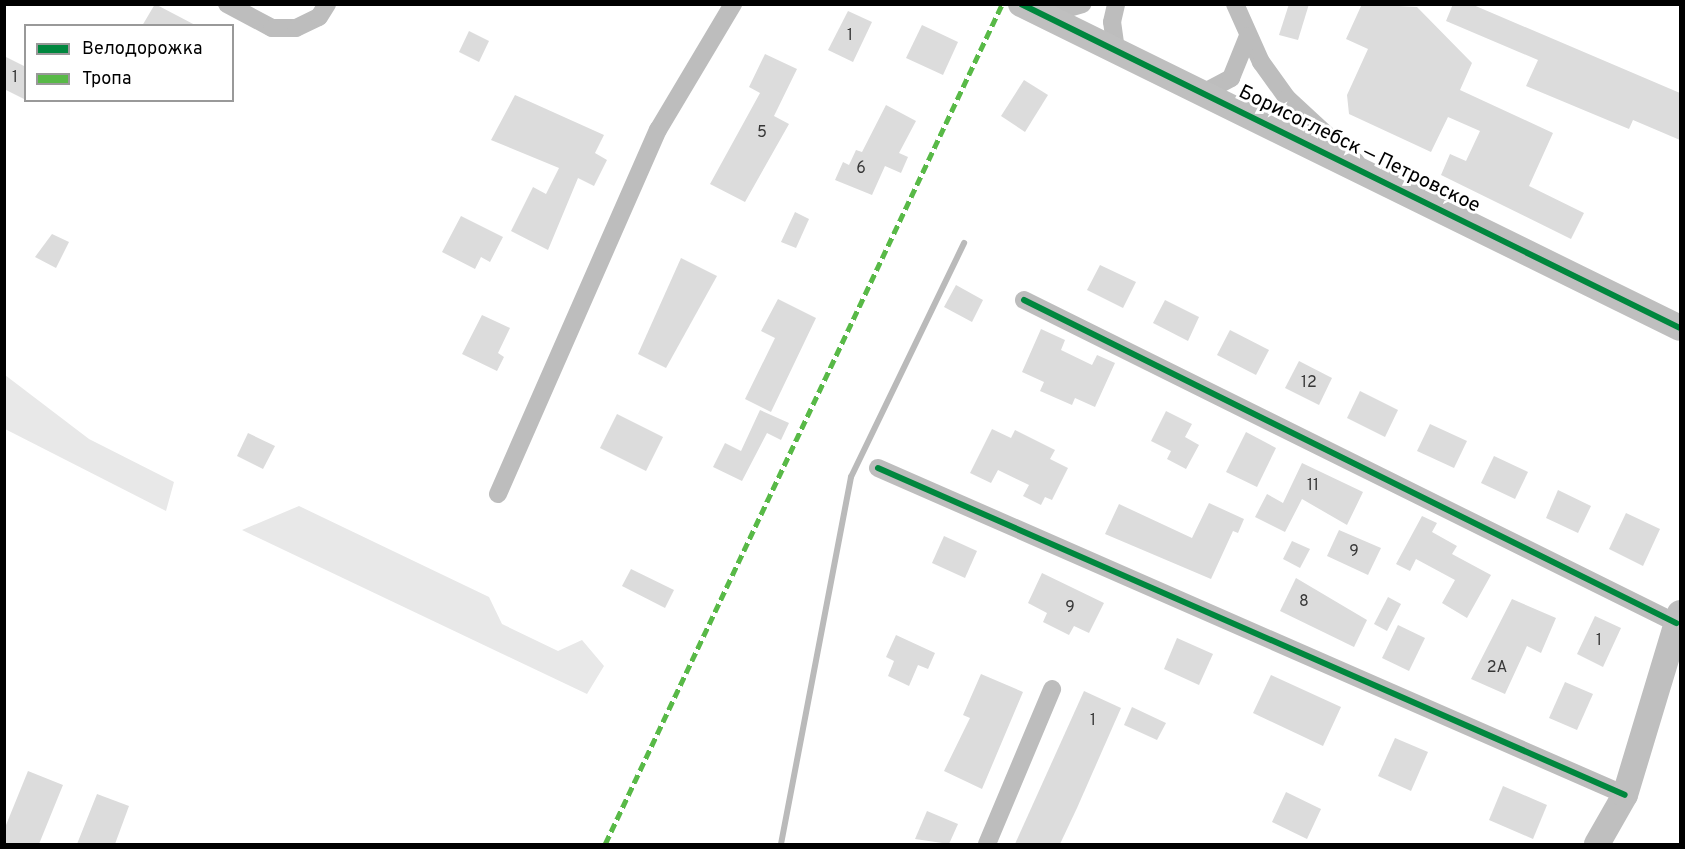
<!DOCTYPE html>
<html>
<head>
<meta charset="utf-8">
<style>
	body { margin:0 }
	#map { position:relative; width:1685px; height:849px; overflow:hidden; background:#fff; font-family:Overpass,sans-serif }
	div>[style] { position:absolute }
	[style*='--x'] { left:calc(var(--x)*1px); top:calc(var(--y)*1px); width:calc(var(--w)*1px); rotate:calc(var(--a)*1deg) }
	.green>* { inset:0; background:#e8e8e8 }
	.stream>* { height:6px; margin:-3px; padding:0 3px; transform-origin:3px; border-radius:3px; background:#bababa }
	.building>* { inset:0; background:#dcdcdc }
	.street>* { height:18px; margin:-9px; padding:0 9px; transform-origin:9px; border-radius:9px; background:#bdbdbd }
	.secondary>* { height:26px; margin:-13px; padding:0 13px; transform-origin:13px; border-radius:13px; background:#bfbfbf }
	.quiet>* { height:4.5px; margin-top:-2.25px; transform-origin:0; background:repeating-linear-gradient(90deg,#58b947 0 9px,transparent 0 13.5px) }
	.cycleway>* { height:6px; margin:-3px; padding:0 3px; transform-origin:3px; border-radius:3px; background:#00873e }
	span { translate:-50% -50%; white-space:nowrap; text-align:center; line-height:1.15; -webkit-text-stroke:6px #fff; paint-order:stroke }
	.number-label { font-size:16px; color:#373737 }
	.number-label span { -webkit-text-stroke-width:0 }
	.street-label { font-size:20px; color:#000 }
	.frame { position:absolute; inset:0; border:6px solid #000; pointer-events:none }
	.legend { position:absolute; left:24px; top:24px; width:210px; height:78px; box-sizing:border-box; background:#fff; border:2px solid #999; margin:0; padding:8px 10px; list-style:none; font-size:18px; color:#000 }
	.legend li { display:flex; align-items:center; gap:12px; height:30px }
	.legend b { width:30px; border:2px solid #999 }
</style>
</head>
<body>
<div id="map">
	<div class="green">
		<div style="clip-path:polygon(5px 375px,89px 439px,174px 482px,166px 511px,5px 429px)"></div>
		<div style="clip-path:polygon(299px 506px,489px 597px,502px 624px,558px 651px,582px 640px,604px 666px,587px 694px,242px 530px)"></div>
	</div>
	<div class="stream">
		<div style="--x:781;--y:844;--w:374;--a:-79.2"></div>
		<div style="--x:851;--y:477;--w:260;--a:-64.2"></div>
	</div>
	<div class="building">
		<div style="clip-path:polygon(155px 4px,197px 26px,142px 26px)"></div>
		<div style="clip-path:polygon(1289px 4px,1309px 4px,1298px 40px,1279px 35px)"></div>
		<div style="clip-path:polygon(1362px 4px,1417px 7px,1472px 63px,1460px 90px,1553px 133px,1529px 186px,1584px 213px,1571px 239px,1441px 175px,1450px 154px,1466px 161px,1480px 131px,1448px 117px,1431px 152px,1349px 114px,1347px 95px,1368px 49px,1346px 39px)"></div>
		<div style="clip-path:polygon(1453px 4px,1471px 4px,1680px 93px,1680px 140px,1633px 120px,1629px 129px,1526px 86px,1538px 60px,1446px 21px)"></div>
		<div style="clip-path:polygon(848px 11px,872px 22px,853px 62px,828px 50px)"></div>
		<div style="clip-path:polygon(922px 25px,958px 42px,943px 75px,906px 58px)"></div>
		<div style="clip-path:polygon(469px 31px,489px 41px,479px 62px,459px 52px)"></div>
		<div style="clip-path:polygon(765px 54px,797px 69px,774px 116px,789px 124px,745px 202px,710px 184px,760px 93px,749px 87px)"></div>
		<div style="clip-path:polygon(4px 56px,26px 67px,26px 100px,4px 89px)"></div>
		<div style="clip-path:polygon(1024px 80px,1048px 95px,1025px 132px,1001px 116px)"></div>
		<div style="clip-path:polygon(515px 95px,604px 135px,595px 153px,607px 160px,594px 186px,578px 178px,548px 250px,511px 231px,533px 187px,546px 194px,559px 168px,491px 140px)"></div>
		<div style="clip-path:polygon(886px 105px,916px 121px,899px 153px,908px 157px,901px 173px,885px 166px,872px 195px,835px 180px,843px 162px,849px 165px,856px 150px,862px 152px)"></div>
		<div style="clip-path:polygon(795px 212px,809px 219px,796px 248px,781px 242px)"></div>
		<div style="clip-path:polygon(461px 216px,503px 237px,490px 262px,481px 257px,475px 269px,442px 252px)"></div>
		<div style="clip-path:polygon(52px 234px,69px 242px,56px 268px,35px 257px)"></div>
		<div style="clip-path:polygon(681px 258px,717px 276px,666px 368px,638px 354px)"></div>
		<div style="clip-path:polygon(1100px 265px,1136px 282px,1123px 308px,1087px 290px)"></div>
		<div style="clip-path:polygon(956px 285px,983px 300px,972px 322px,944px 307px)"></div>
		<div style="clip-path:polygon(778px 299px,816px 318px,771px 412px,745px 399px,775px 338px,761px 331px)"></div>
		<div style="clip-path:polygon(1165px 300px,1199px 317px,1188px 341px,1153px 323px)"></div>
		<div style="clip-path:polygon(482px 315px,510px 328px,498px 353px,504px 357px,497px 371px,462px 354px)"></div>
		<div style="clip-path:polygon(1041px 329px,1065px 340px,1061px 350px,1092px 365px,1097px 355px,1115px 363px,1095px 407px,1075px 398px,1072px 405px,1040px 391px,1044px 382px,1022px 372px)"></div>
		<div style="clip-path:polygon(1230px 330px,1269px 350px,1256px 375px,1217px 355px)"></div>
		<div style="clip-path:polygon(1299px 361px,1332px 378px,1319px 405px,1285px 388px)"></div>
		<div style="clip-path:polygon(1360px 391px,1398px 410px,1385px 437px,1347px 418px)"></div>
		<div style="clip-path:polygon(760px 410px,789px 423px,781px 440px,767px 433px,742px 481px,713px 467px,725px 443px,741px 451px)"></div>
		<div style="clip-path:polygon(1166px 411px,1192px 424px,1185px 437px,1199px 445px,1186px 469px,1167px 459px,1171px 451px,1151px 441px)"></div>
		<div style="clip-path:polygon(617px 414px,663px 437px,646px 471px,600px 448px)"></div>
		<div style="clip-path:polygon(1430px 424px,1467px 441px,1454px 468px,1417px 451px)"></div>
		<div style="clip-path:polygon(992px 429px,1011px 438px,1015px 430px,1055px 450px,1050px 459px,1068px 468px,1052px 500px,1045px 497px,1041px 505px,1023px 496px,1029px 485px,998px 470px,991px 483px,970px 473px)"></div>
		<div style="clip-path:polygon(1246px 432px,1276px 448px,1257px 487px,1226px 472px)"></div>
		<div style="clip-path:polygon(248px 433px,275px 446px,263px 469px,237px 456px)"></div>
		<div style="clip-path:polygon(1494px 456px,1528px 472px,1515px 499px,1481px 483px)"></div>
		<div style="clip-path:polygon(1302px 463px,1363px 492px,1347px 525px,1302px 499px,1285px 532px,1255px 517px,1267px 494px,1283px 503px)"></div>
		<div style="clip-path:polygon(1558px 490px,1591px 506px,1578px 533px,1546px 518px)"></div>
		<div style="clip-path:polygon(1209px 503px,1244px 519px,1238px 533px,1233px 531px,1211px 579px,1105px 534px,1119px 504px,1192px 538px)"></div>
		<div style="clip-path:polygon(1626px 513px,1660px 529px,1643px 566px,1609px 549px)"></div>
		<div style="clip-path:polygon(1422px 516px,1437px 523px,1432px 532px,1457px 546px,1452px 554px,1491px 575px,1467px 618px,1442px 603px,1455px 580px,1416px 559px,1410px 571px,1396px 564px)"></div>
		<div style="clip-path:polygon(1339px 530px,1381px 548px,1368px 575px,1327px 556px)"></div>
		<div style="clip-path:polygon(944px 536px,977px 551px,965px 578px,932px 563px)"></div>
		<div style="clip-path:polygon(1292px 541px,1310px 549px,1300px 568px,1283px 559px)"></div>
		<div style="clip-path:polygon(631px 569px,674px 590px,665px 608px,622px 586px)"></div>
		<div style="clip-path:polygon(1042px 573px,1104px 603px,1089px 633px,1074px 626px,1069px 635px,1043px 622px,1047px 613px,1028px 603px)"></div>
		<div style="clip-path:polygon(1296px 578px,1367px 620px,1354px 647px,1280px 611px)"></div>
		<div style="clip-path:polygon(1388px 597px,1401px 604px,1387px 631px,1374px 624px)"></div>
		<div style="clip-path:polygon(1512px 599px,1556px 618px,1541px 653px,1527px 646px,1505px 694px,1471px 679px)"></div>
		<div style="clip-path:polygon(1595px 616px,1621px 628px,1603px 667px,1577px 654px)"></div>
		<div style="clip-path:polygon(1398px 625px,1425px 638px,1409px 671px,1382px 658px)"></div>
		<div style="clip-path:polygon(896px 635px,935px 653px,928px 669px,918px 665px,909px 686px,888px 676px,894px 661px,886px 657px)"></div>
		<div style="clip-path:polygon(1177px 638px,1213px 654px,1199px 685px,1164px 669px)"></div>
		<div style="clip-path:polygon(981px 674px,1023px 692px,982px 789px,944px 771px,970px 718px,963px 715px)"></div>
		<div style="clip-path:polygon(1271px 675px,1341px 707px,1323px 746px,1253px 713px)"></div>
		<div style="clip-path:polygon(1565px 682px,1593px 694px,1577px 730px,1549px 718px)"></div>
		<div style="clip-path:polygon(1084px 691px,1121px 708px,1077px 808px,1060px 844px,1015px 844px)"></div>
		<div style="clip-path:polygon(1132px 707px,1166px 723px,1157px 740px,1124px 725px)"></div>
		<div style="clip-path:polygon(1395px 738px,1428px 752px,1411px 791px,1378px 776px)"></div>
		<div style="clip-path:polygon(28px 771px,63px 785px,39px 844px,4px 844px,4px 830px)"></div>
		<div style="clip-path:polygon(1503px 786px,1547px 805px,1533px 839px,1489px 820px)"></div>
		<div style="clip-path:polygon(1286px 792px,1321px 809px,1307px 839px,1272px 822px)"></div>
		<div style="clip-path:polygon(97px 794px,129px 806px,115px 844px,77px 844px)"></div>
		<div style="clip-path:polygon(927px 811px,958px 824px,949px 844px,915px 839px)"></div>
	</div>
	<div class="street">
		<div style="--x:227;--y:4;--w:51;--a:28.1"></div>
		<div style="--x:272;--y:28;--w:24;--a:0"></div>
		<div style="--x:296;--y:28;--w:25;--a:-26"></div>
		<div style="--x:319;--y:17;--w:15;--a:-58"></div>
		<div style="--x:1235;--y:4;--w:64;--a:65.9"></div>
		<div style="--x:1261;--y:62;--w:44;--a:54.2"></div>
		<div style="--x:1287;--y:98;--w:94;--a:42.8"></div>
		<div style="--x:1044;--y:15;--w:40;--a:-16"></div>
		<div style="--x:1116;--y:50;--w:28;--a:-98"></div>
		<div style="--x:1112;--y:22;--w:18;--a:-77"></div>
		<div style="--x:1203;--y:93;--w:32;--a:-28"></div>
		<div style="--x:1231;--y:78;--w:45;--a:-68"></div>
		<div style="--x:1024;--y:300;--w:728;--a:26.35"></div>
		<div style="--x:878;--y:468;--w:815;--a:23.64"></div>
		<div style="--x:498;--y:494;--w:398;--a:-66.3"></div>
		<div style="--x:658;--y:130;--w:147;--a:-59.2"></div>
		<div style="--x:987;--y:844;--w:168;--a:-67.2"></div>
	</div>
	<div class="secondary">
		<div style="--x:1021;--y:4;--w:734;--a:26.18"></div>
		<div style="--x:1597;--y:844;--w:56;--a:-60.3"></div>
		<div style="--x:1625;--y:795;--w:190;--a:-73.2"></div>
	</div>
	<div class="quiet">
		<div style="--x:605;--y:844;--w:929;--a:-64.7"></div>
	</div>
	<div class="cycleway">
		<div style="--x:1021;--y:4;--w:734;--a:26.18"></div>
		<div style="--x:1024;--y:300;--w:728;--a:26.35"></div>
		<div style="--x:878;--y:468;--w:815;--a:23.64"></div>
	</div>
	<div class="number-label">
		<span style="left:850px;top:36px">1</span>
		<span style="left:15px;top:78px">1</span>
		<span style="left:762px;top:133px">5</span>
		<span style="left:861px;top:169px">6</span>
		<span style="left:1309px;top:383px">12</span>
		<span style="left:1313px;top:486px">11</span>
		<span style="left:1354px;top:552px">9</span>
		<span style="left:1304px;top:602px">8</span>
		<span style="left:1070px;top:608px">9</span>
		<span style="left:1599px;top:641px">1</span>
		<span style="left:1497px;top:668px">2А</span>
		<span style="left:1093px;top:721px">1</span>
	</div>
	<div class="street-label">
		<span style="left:1359px;top:150px;rotate:26deg">Борисоглебск — Петровское</span>
	</div>
	<div class="frame"></div>
	<ul class="legend">
	<li><b style="height:8px;background:#00873e"></b>Велодорожка</li>
	<li><b style="height:8px;background:#58b947"></b>Тропа</li>
	</ul>
</div>
</body>
</html>
